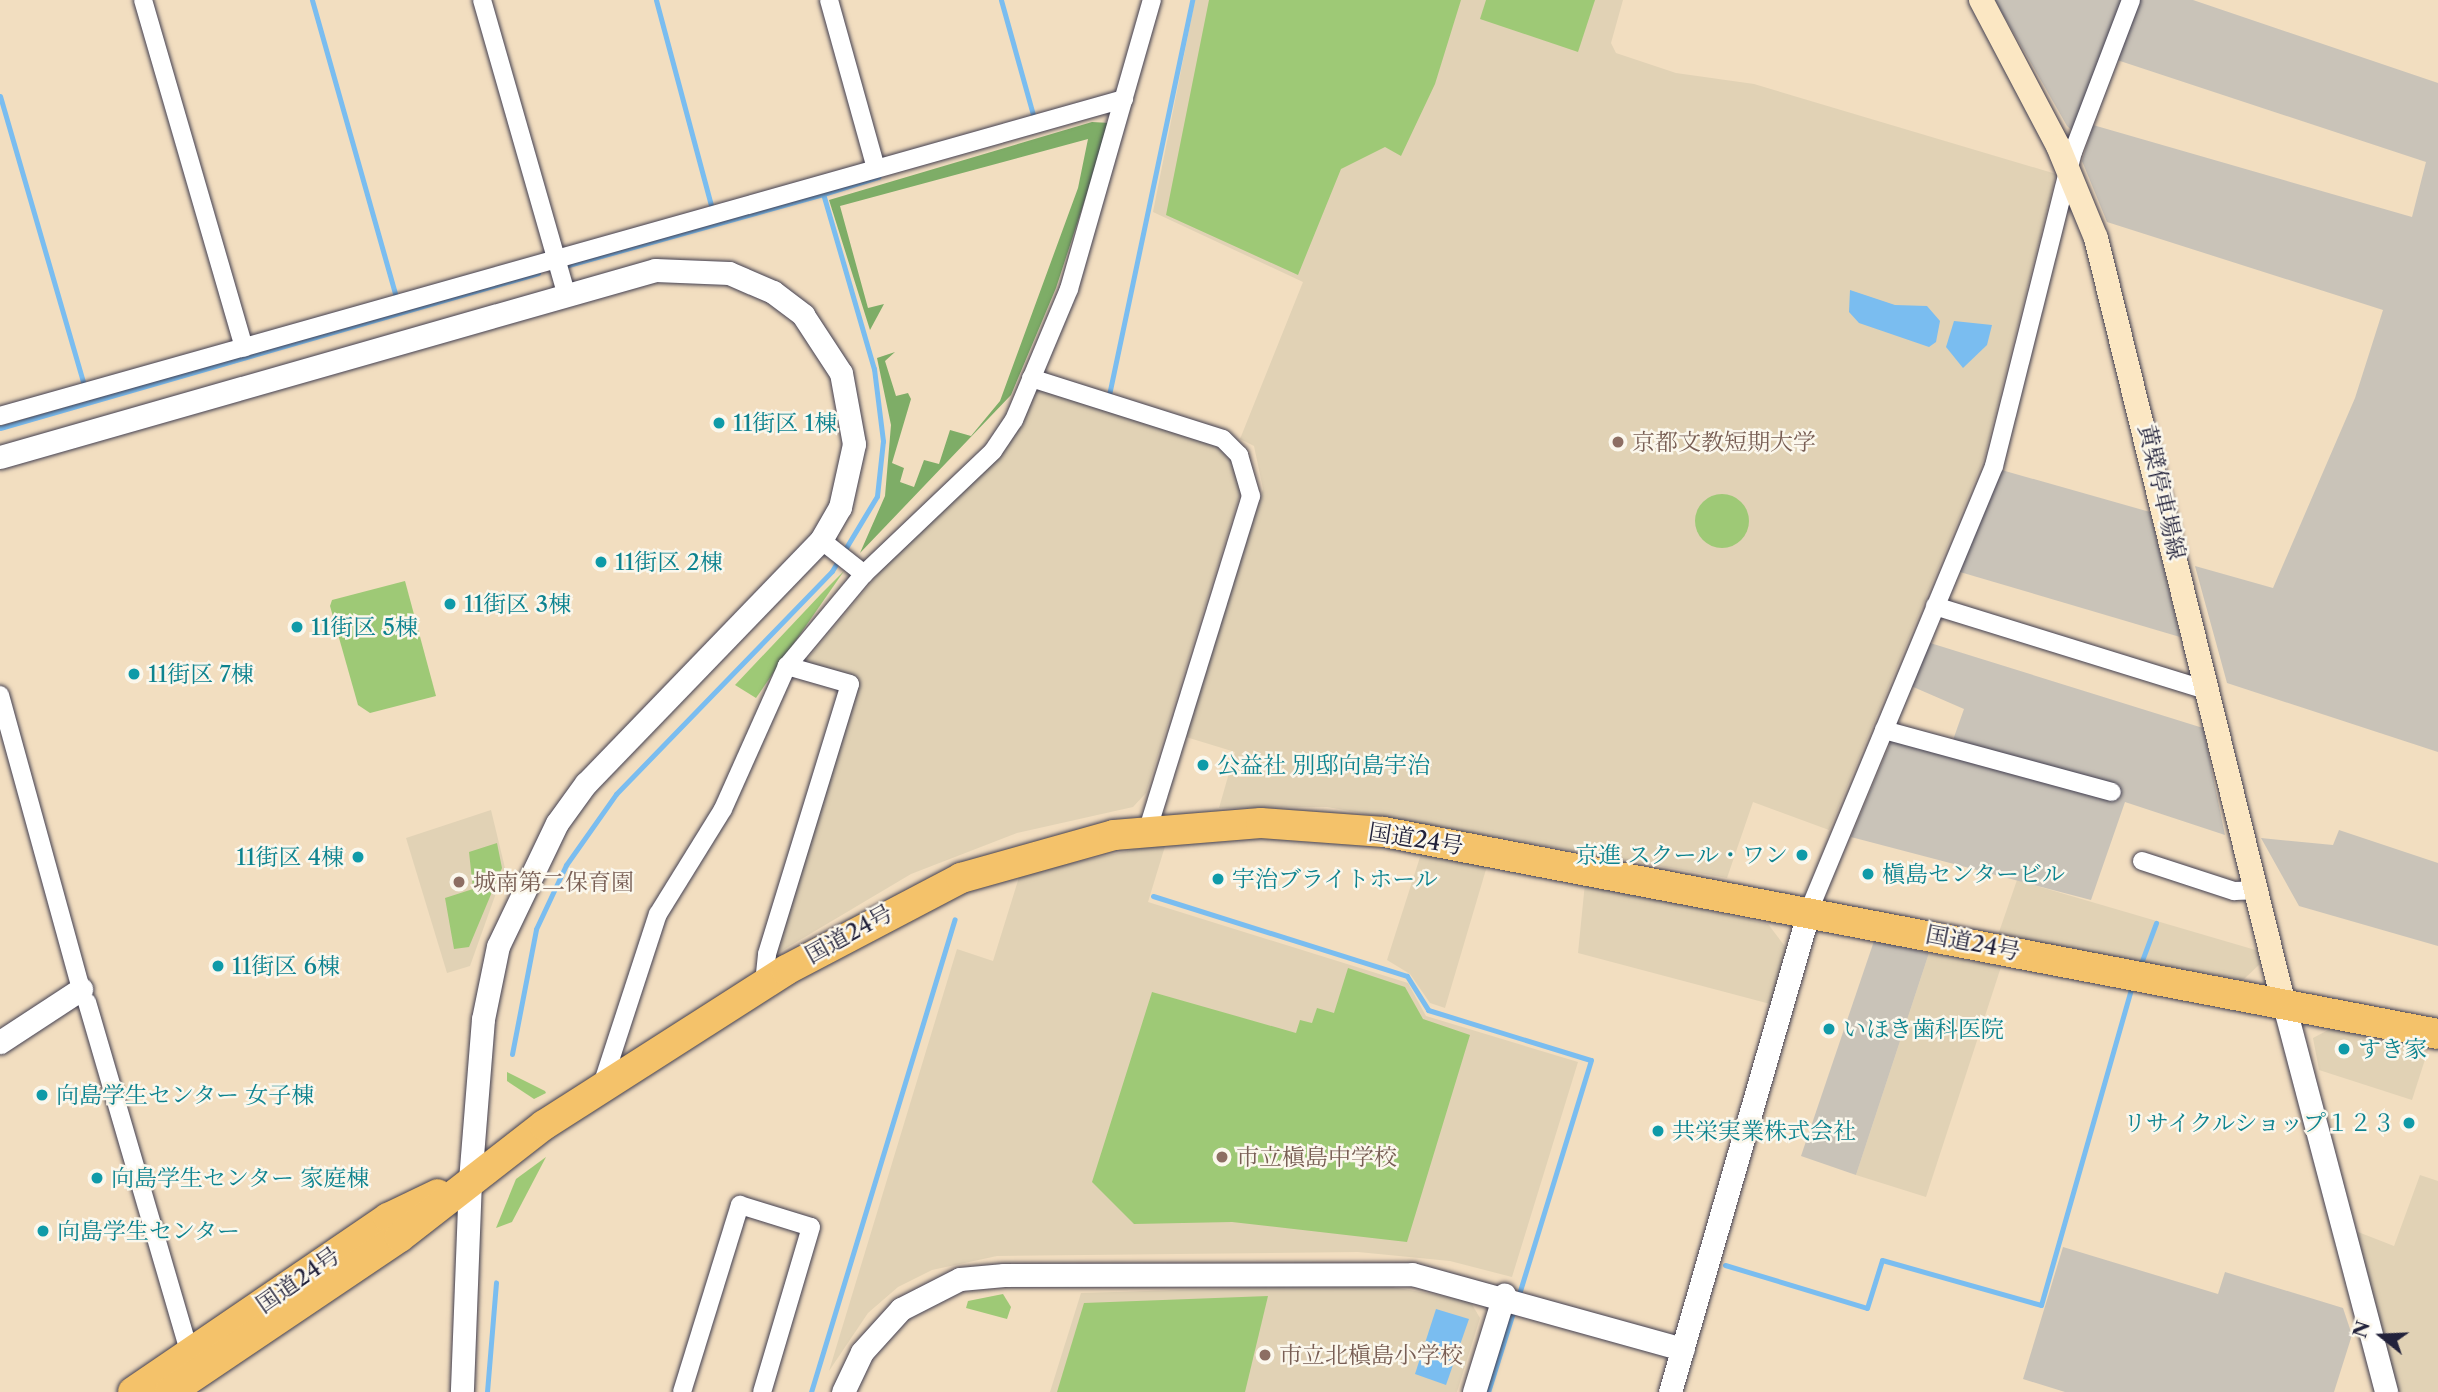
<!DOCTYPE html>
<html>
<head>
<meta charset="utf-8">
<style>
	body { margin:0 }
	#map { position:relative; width:2438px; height:1392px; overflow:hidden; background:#f2dec0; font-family:"Libre Caslon Text","Noto Serif JP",serif }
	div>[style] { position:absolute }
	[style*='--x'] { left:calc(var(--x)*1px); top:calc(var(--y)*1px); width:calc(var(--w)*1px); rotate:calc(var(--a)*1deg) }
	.built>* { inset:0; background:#e1d2b5 }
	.industrial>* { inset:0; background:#c9c3b8 }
	.green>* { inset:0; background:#9ec976 }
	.round { border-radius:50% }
	.forest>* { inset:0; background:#7ead67 }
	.water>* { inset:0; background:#7abdf0 }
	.stream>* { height:5px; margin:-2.5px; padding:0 2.5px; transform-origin:2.5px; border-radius:2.5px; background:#7abdf0 }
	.roads { filter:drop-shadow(0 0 2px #413e4f) drop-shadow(0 0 2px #413e4f) }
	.minor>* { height:18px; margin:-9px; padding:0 9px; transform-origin:9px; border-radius:9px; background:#fff }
	.tertiary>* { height:23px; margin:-11.5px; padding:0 11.5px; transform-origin:11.5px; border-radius:11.5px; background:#fff }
	.secondary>* { height:24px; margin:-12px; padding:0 12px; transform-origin:12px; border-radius:12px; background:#fbe7c3 }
	.trunk>* { height:30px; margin:-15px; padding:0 15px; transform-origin:15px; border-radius:15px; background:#f4c26a }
	.dots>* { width:19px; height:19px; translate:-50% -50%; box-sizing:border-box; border:4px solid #fbf7ec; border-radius:50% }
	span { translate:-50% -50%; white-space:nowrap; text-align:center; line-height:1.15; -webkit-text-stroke:5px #fbf7ec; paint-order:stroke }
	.culture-label { font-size:23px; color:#0d838f }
	.left { translate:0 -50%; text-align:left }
	.right { translate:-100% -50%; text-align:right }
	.education-label { font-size:23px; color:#785e54 }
	.street-label { font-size:23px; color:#22223b }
	.north { position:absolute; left:2347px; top:1301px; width:70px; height:70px; -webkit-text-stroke:5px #fbf7ec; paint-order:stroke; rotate:288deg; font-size:19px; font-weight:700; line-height:28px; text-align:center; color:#22223b }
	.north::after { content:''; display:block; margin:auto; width:24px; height:32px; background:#22223b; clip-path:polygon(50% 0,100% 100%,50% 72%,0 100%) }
</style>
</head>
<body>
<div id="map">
	<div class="built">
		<div style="clip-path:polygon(1195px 0,1623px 0,1611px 43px,1616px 53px,1676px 73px,1754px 84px,2056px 174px,1984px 458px,1829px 830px,1753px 802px,1727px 878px,1327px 807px,1219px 808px,1235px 752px,1186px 737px,1263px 489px,1254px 446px,1240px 439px,1303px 282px,1153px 212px)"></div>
		<div style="clip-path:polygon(1036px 385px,1215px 441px,1230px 452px,1241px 491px,1146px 793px,1133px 807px,1017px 833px,911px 874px,773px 956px,856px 678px,805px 662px)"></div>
		<div style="clip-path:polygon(491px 810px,505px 868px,470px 966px,447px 973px,406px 838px)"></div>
		<div style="clip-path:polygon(1166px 843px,1148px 902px,1408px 983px,1426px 1016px,1578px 1062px,1512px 1277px,1450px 1261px,1358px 1252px,997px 1256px,932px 1270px,898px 1287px,868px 1313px,829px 1371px,957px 949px,993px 961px,1020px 874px)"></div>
		<div style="clip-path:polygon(1421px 854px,1487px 866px,1445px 1008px,1430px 1003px,1410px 974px,1387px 960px)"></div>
		<div style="clip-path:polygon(2017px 880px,2259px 951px,2261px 963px,2243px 980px,1998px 935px)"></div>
		<div style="clip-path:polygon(1585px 883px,1768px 924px,1790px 953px,1774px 1005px,1578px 953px)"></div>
		<div style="clip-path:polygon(1929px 953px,2001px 967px,1926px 1197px,1856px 1175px)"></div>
		<div style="clip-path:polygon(2332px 1028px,2429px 1047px,2412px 1100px,2319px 1070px,2313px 1038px)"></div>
		<div style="clip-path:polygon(2420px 1175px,2438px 1181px,2438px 1392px,2398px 1392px,2353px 1230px,2394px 1246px)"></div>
		<div style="clip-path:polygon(1376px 1284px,1470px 1301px,1480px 1318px,1457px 1392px,1050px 1392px,1081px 1293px)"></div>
	</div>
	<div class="industrial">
		<div style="clip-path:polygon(1995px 0,2124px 0,2074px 132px,2067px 126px)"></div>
		<div style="clip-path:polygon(2137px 0,2193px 0,2438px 83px,2438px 752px,2227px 683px,2195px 566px,2273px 588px,2355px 398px,2383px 310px,2107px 222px,2082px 161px,2093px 125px,2412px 217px,2426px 162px,2114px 59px)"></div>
		<div style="clip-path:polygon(1998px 469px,2150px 512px,2180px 637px,1960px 572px)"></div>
		<div style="clip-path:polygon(1927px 642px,2203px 728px,2225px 835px,2125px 802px,2091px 900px,1851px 837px,1892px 739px,2114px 785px,1953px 740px,1964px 709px,1911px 686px)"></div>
		<div style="clip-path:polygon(2339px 830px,2438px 863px,2438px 946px,2299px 906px,2261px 838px,2333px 845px)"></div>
		<div style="clip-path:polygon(1874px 941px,1929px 953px,1856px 1175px,1801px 1156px)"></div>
		<div style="clip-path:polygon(2063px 1247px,2218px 1294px,2225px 1272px,2343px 1308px,2352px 1335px,2334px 1392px,2065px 1392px,2023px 1379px)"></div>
	</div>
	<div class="green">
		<div style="clip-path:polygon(1209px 0,1461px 0,1435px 84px,1401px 156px,1385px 147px,1341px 169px,1298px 275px,1166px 215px)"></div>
		<div style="clip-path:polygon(1486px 0,1595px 0,1578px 52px,1480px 19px)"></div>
		<div class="round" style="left:1695px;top:494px;width:54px;height:54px"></div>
		<div style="clip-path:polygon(844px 571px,756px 698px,735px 685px,821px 594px)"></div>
		<div style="clip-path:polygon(405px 581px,436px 696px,370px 713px,358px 705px,330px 606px,332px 600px)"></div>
		<div style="clip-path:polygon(497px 843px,502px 868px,469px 947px,454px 949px,445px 898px,473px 889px,469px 852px)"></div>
		<div style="clip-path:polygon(1348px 968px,1405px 987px,1423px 1019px,1470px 1035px,1407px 1242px,1232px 1222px,1134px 1224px,1092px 1182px,1152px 992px,1296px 1033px,1300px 1020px,1312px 1023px,1317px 1008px,1334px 1013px)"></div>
		<div style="clip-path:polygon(507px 1072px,545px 1091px,546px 1093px,534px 1099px,507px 1081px)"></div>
		<div style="clip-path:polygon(546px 1157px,512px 1222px,496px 1228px,516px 1179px)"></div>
		<div style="clip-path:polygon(1003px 1294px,1011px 1307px,1007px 1319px,966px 1308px,968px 1301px)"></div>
		<div style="clip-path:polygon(1268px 1296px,1245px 1392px,1057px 1392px,1084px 1303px)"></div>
	</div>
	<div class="forest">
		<div style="clip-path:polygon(1092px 122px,1110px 123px,1056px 288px,1011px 395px,860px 553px,885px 496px,891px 425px,877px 358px,895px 352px,885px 361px,896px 396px,908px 393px,911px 399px,892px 463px,904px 468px,900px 482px,914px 487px,924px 460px,939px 464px,950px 430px,971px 436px,1000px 401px,1078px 188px,1088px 139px,840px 206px,868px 308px,884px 304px,870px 330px,829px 200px)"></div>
	</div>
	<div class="water">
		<div style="clip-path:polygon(1850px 290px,1895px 305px,1927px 306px,1940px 321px,1936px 342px,1929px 347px,1859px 323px,1849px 312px)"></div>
		<div style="clip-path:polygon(1954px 321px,1992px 325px,1987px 345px,1963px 368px,1946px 347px)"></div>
		<div style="clip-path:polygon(1436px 1309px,1469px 1319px,1446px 1385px,1415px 1374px)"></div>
	</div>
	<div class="stream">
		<div style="--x:312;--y:0;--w:312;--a:74.2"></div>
		<div style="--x:656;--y:0;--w:220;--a:75"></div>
		<div style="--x:1001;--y:0;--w:127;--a:74.4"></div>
		<div style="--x:0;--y:96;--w:305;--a:73.8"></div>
		<div style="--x:823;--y:194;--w:58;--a:-17.2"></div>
		<div style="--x:1109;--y:395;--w:404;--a:-78.1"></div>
		<div style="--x:0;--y:428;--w:560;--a:-16.07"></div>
		<div style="--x:1153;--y:896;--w:266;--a:17.5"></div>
		<div style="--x:1407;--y:976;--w:40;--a:58"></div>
		<div style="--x:1428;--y:1010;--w:170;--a:17.1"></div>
		<div style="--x:1591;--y:1060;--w:248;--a:107.1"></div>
		<div style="--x:2140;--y:966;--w:46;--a:-69.6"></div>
		<div style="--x:512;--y:1054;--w:127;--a:-79.1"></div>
		<div style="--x:536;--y:929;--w:71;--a:-64.9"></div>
		<div style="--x:566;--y:865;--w:87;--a:-54.8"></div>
		<div style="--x:616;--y:794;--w:310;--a:-45.9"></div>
		<div style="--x:832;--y:571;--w:87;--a:-59"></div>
		<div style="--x:877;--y:496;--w:55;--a:-83.8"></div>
		<div style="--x:883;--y:441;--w:73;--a:-97.1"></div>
		<div style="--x:874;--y:369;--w:182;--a:-106.2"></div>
		<div style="--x:823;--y:194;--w:272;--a:164.4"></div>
		<div style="--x:1725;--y:1265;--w:148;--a:16.8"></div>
		<div style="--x:1867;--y:1308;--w:50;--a:-72.6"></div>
		<div style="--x:1882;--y:1260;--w:165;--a:15.8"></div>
		<div style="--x:2041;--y:1305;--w:333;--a:-74.1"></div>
		<div style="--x:487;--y:1392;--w:110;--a:-85.3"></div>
		<div style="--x:811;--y:1392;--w:494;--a:-73.1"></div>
		<div style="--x:1488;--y:1392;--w:87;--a:-72.6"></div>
	</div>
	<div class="roads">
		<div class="minor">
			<div style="--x:143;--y:0;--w:362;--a:73.8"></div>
			<div style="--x:482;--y:0;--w:304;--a:74"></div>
			<div style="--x:829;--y:0;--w:174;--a:74.4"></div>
			<div style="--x:1031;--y:378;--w:201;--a:17.6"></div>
			<div style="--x:1223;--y:439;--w:23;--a:45"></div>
			<div style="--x:1239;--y:455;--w:43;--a:73.7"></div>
			<div style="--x:1251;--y:496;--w:351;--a:107.2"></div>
			<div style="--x:0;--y:416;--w:1168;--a:-15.75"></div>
			<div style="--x:821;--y:540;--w:55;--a:38.3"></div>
			<div style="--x:1935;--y:606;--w:287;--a:17.2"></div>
			<div style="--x:0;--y:695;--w:305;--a:74.6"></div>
			<div style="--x:1884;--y:730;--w:236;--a:15.2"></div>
			<div style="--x:2142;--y:861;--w:97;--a:18.1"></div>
			<div style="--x:2234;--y:891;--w:23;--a:-2"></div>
			<div style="--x:1808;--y:913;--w:484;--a:-67.4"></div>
			<div style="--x:1994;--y:466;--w:324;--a:-75.9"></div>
			<div style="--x:2073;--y:152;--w:163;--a:-69.1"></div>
			<div style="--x:764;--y:983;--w:29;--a:-84"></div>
			<div style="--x:767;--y:954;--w:282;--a:-72.9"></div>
			<div style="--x:850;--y:684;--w:66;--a:-164.1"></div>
			<div style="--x:87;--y:1002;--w:367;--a:73.7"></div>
			<div style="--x:601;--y:1088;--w:183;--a:-71.9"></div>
			<div style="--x:658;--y:914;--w:123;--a:-58.2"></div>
			<div style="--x:723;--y:809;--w:157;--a:-65.9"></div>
			<div style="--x:787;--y:666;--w:120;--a:-50.1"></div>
			<div style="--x:864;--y:574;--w:178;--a:-43.6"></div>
			<div style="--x:993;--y:451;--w:37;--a:-56"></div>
			<div style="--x:1014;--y:420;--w:142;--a:-67.2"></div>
			<div style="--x:1069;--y:289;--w:301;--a:-74"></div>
			<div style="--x:682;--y:1392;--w:196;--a:-72.8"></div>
			<div style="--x:740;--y:1205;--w:74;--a:17.2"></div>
			<div style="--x:811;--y:1227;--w:172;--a:106.5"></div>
		</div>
		<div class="tertiary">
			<div style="--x:0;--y:457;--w:681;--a:-15.93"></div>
			<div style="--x:655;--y:270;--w:74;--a:2.3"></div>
			<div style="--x:729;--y:273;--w:48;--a:23.4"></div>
			<div style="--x:773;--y:292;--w:38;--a:37"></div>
			<div style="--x:803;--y:315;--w:69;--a:56.8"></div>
			<div style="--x:841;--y:373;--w:72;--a:79.6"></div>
			<div style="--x:854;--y:444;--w:65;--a:102.5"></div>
			<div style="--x:840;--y:507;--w:38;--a:120"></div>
			<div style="--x:821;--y:540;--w:338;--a:134"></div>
			<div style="--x:586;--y:783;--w:49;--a:125.9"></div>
			<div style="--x:557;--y:823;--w:136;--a:115.6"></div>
			<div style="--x:498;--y:946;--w:75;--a:101.6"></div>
			<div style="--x:483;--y:1019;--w:162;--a:94.6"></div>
			<div style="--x:470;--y:1180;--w:212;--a:92.2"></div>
			<div style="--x:2284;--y:1005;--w:400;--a:75.2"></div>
			<div style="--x:0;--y:1042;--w:97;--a:-33.2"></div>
			<div style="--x:843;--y:1392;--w:44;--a:-64.6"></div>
			<div style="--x:862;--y:1352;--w:58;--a:-47.8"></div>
			<div style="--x:901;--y:1309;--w:66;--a:-27"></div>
			<div style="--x:960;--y:1279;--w:44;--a:-5.2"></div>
			<div style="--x:1004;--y:1275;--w:408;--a:-0.1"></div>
			<div style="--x:1412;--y:1274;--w:281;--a:15.5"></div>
			<div style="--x:1474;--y:1392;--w:102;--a:-72.8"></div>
			<div style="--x:1670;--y:1392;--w:498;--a:-73.9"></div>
		</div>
		<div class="secondary">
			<div style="--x:1981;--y:0;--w:165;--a:62.2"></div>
			<div style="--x:2058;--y:146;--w:100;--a:67.6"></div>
			<div style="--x:2096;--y:238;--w:790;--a:76.23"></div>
		</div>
		<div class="trunk">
			<div style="--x:133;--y:1392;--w:309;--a:-34.3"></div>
			<div style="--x:388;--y:1218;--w:55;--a:-25.6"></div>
			<div style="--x:170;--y:1392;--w:277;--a:-34"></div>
			<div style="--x:400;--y:1237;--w:182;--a:-37.9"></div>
			<div style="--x:544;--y:1125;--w:287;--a:-32.6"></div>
			<div style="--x:786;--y:970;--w:198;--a:-27.7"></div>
			<div style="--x:961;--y:878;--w:159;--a:-15.7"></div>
			<div style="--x:1114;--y:835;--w:147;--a:-4.7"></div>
			<div style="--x:1261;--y:823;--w:123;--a:4.2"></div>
			<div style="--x:1384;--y:832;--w:1073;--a:10.85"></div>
		</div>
	</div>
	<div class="dots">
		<div style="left:719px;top:423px;background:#0f9aa8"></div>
		<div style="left:1618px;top:442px;background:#8d6e63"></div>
		<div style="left:601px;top:562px;background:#0f9aa8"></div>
		<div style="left:450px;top:604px;background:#0f9aa8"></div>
		<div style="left:297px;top:627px;background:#0f9aa8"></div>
		<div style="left:134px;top:674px;background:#0f9aa8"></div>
		<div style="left:1203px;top:765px;background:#0f9aa8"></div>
		<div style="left:1802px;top:855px;background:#0f9aa8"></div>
		<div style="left:358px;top:857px;background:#0f9aa8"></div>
		<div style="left:1868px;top:874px;background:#0f9aa8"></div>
		<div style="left:1218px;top:879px;background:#0f9aa8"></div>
		<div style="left:459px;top:882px;background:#8d6e63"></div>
		<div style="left:218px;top:966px;background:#0f9aa8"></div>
		<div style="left:1829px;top:1029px;background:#0f9aa8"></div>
		<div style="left:2344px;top:1049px;background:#0f9aa8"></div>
		<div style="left:42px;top:1095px;background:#0f9aa8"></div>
		<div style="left:2409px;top:1123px;background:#0f9aa8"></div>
		<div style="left:1658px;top:1131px;background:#0f9aa8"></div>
		<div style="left:1222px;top:1157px;background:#8d6e63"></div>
		<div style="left:97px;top:1178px;background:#0f9aa8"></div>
		<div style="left:43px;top:1231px;background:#0f9aa8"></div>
		<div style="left:1265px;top:1355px;background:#8d6e63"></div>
	</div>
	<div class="culture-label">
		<span class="left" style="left:733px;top:423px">11街区 1棟</span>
		<span class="left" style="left:615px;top:562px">11街区 2棟</span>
		<span class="left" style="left:464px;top:604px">11街区 3棟</span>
		<span class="left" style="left:311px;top:627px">11街区 5棟</span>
		<span class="left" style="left:148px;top:674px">11街区 7棟</span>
		<span class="left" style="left:1217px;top:765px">公益社 別邸向島宇治</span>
		<span class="right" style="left:1788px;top:855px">京進 スクール・ワン</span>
		<span class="right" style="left:344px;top:857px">11街区 4棟</span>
		<span class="left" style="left:1882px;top:874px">槇島センタービル</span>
		<span class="left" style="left:1232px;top:879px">宇治ブライトホール</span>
		<span class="left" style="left:232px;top:966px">11街区 6棟</span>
		<span class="left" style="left:1843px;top:1029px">いほき歯科医院</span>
		<span class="left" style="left:2358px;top:1049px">すき家</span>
		<span class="left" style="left:56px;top:1095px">向島学生センター 女子棟</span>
		<span class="right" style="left:2395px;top:1123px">リサイクルショップ１２３</span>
		<span class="left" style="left:1672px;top:1131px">共栄実業株式会社</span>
		<span class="left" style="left:111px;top:1178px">向島学生センター 家庭棟</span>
		<span class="left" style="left:57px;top:1231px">向島学生センター</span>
	</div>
	<div class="education-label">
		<span class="left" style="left:1632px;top:442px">京都文教短期大学</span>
		<span class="left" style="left:473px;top:882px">城南第二保育園</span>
		<span class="left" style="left:1236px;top:1157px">市立槇島中学校</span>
		<span class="left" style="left:1279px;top:1355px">市立北槇島小学校</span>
	</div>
	<div class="street-label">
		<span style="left:2162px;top:492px;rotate:77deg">黄檗停車場線</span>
		<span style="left:1416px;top:839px;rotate:9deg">国道24号</span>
		<span style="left:849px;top:934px;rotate:-29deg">国道24号</span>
		<span style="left:1973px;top:943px;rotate:11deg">国道24号</span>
		<span style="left:298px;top:1280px;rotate:-35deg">国道24号</span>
	</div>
	<div class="north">N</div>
</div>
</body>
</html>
